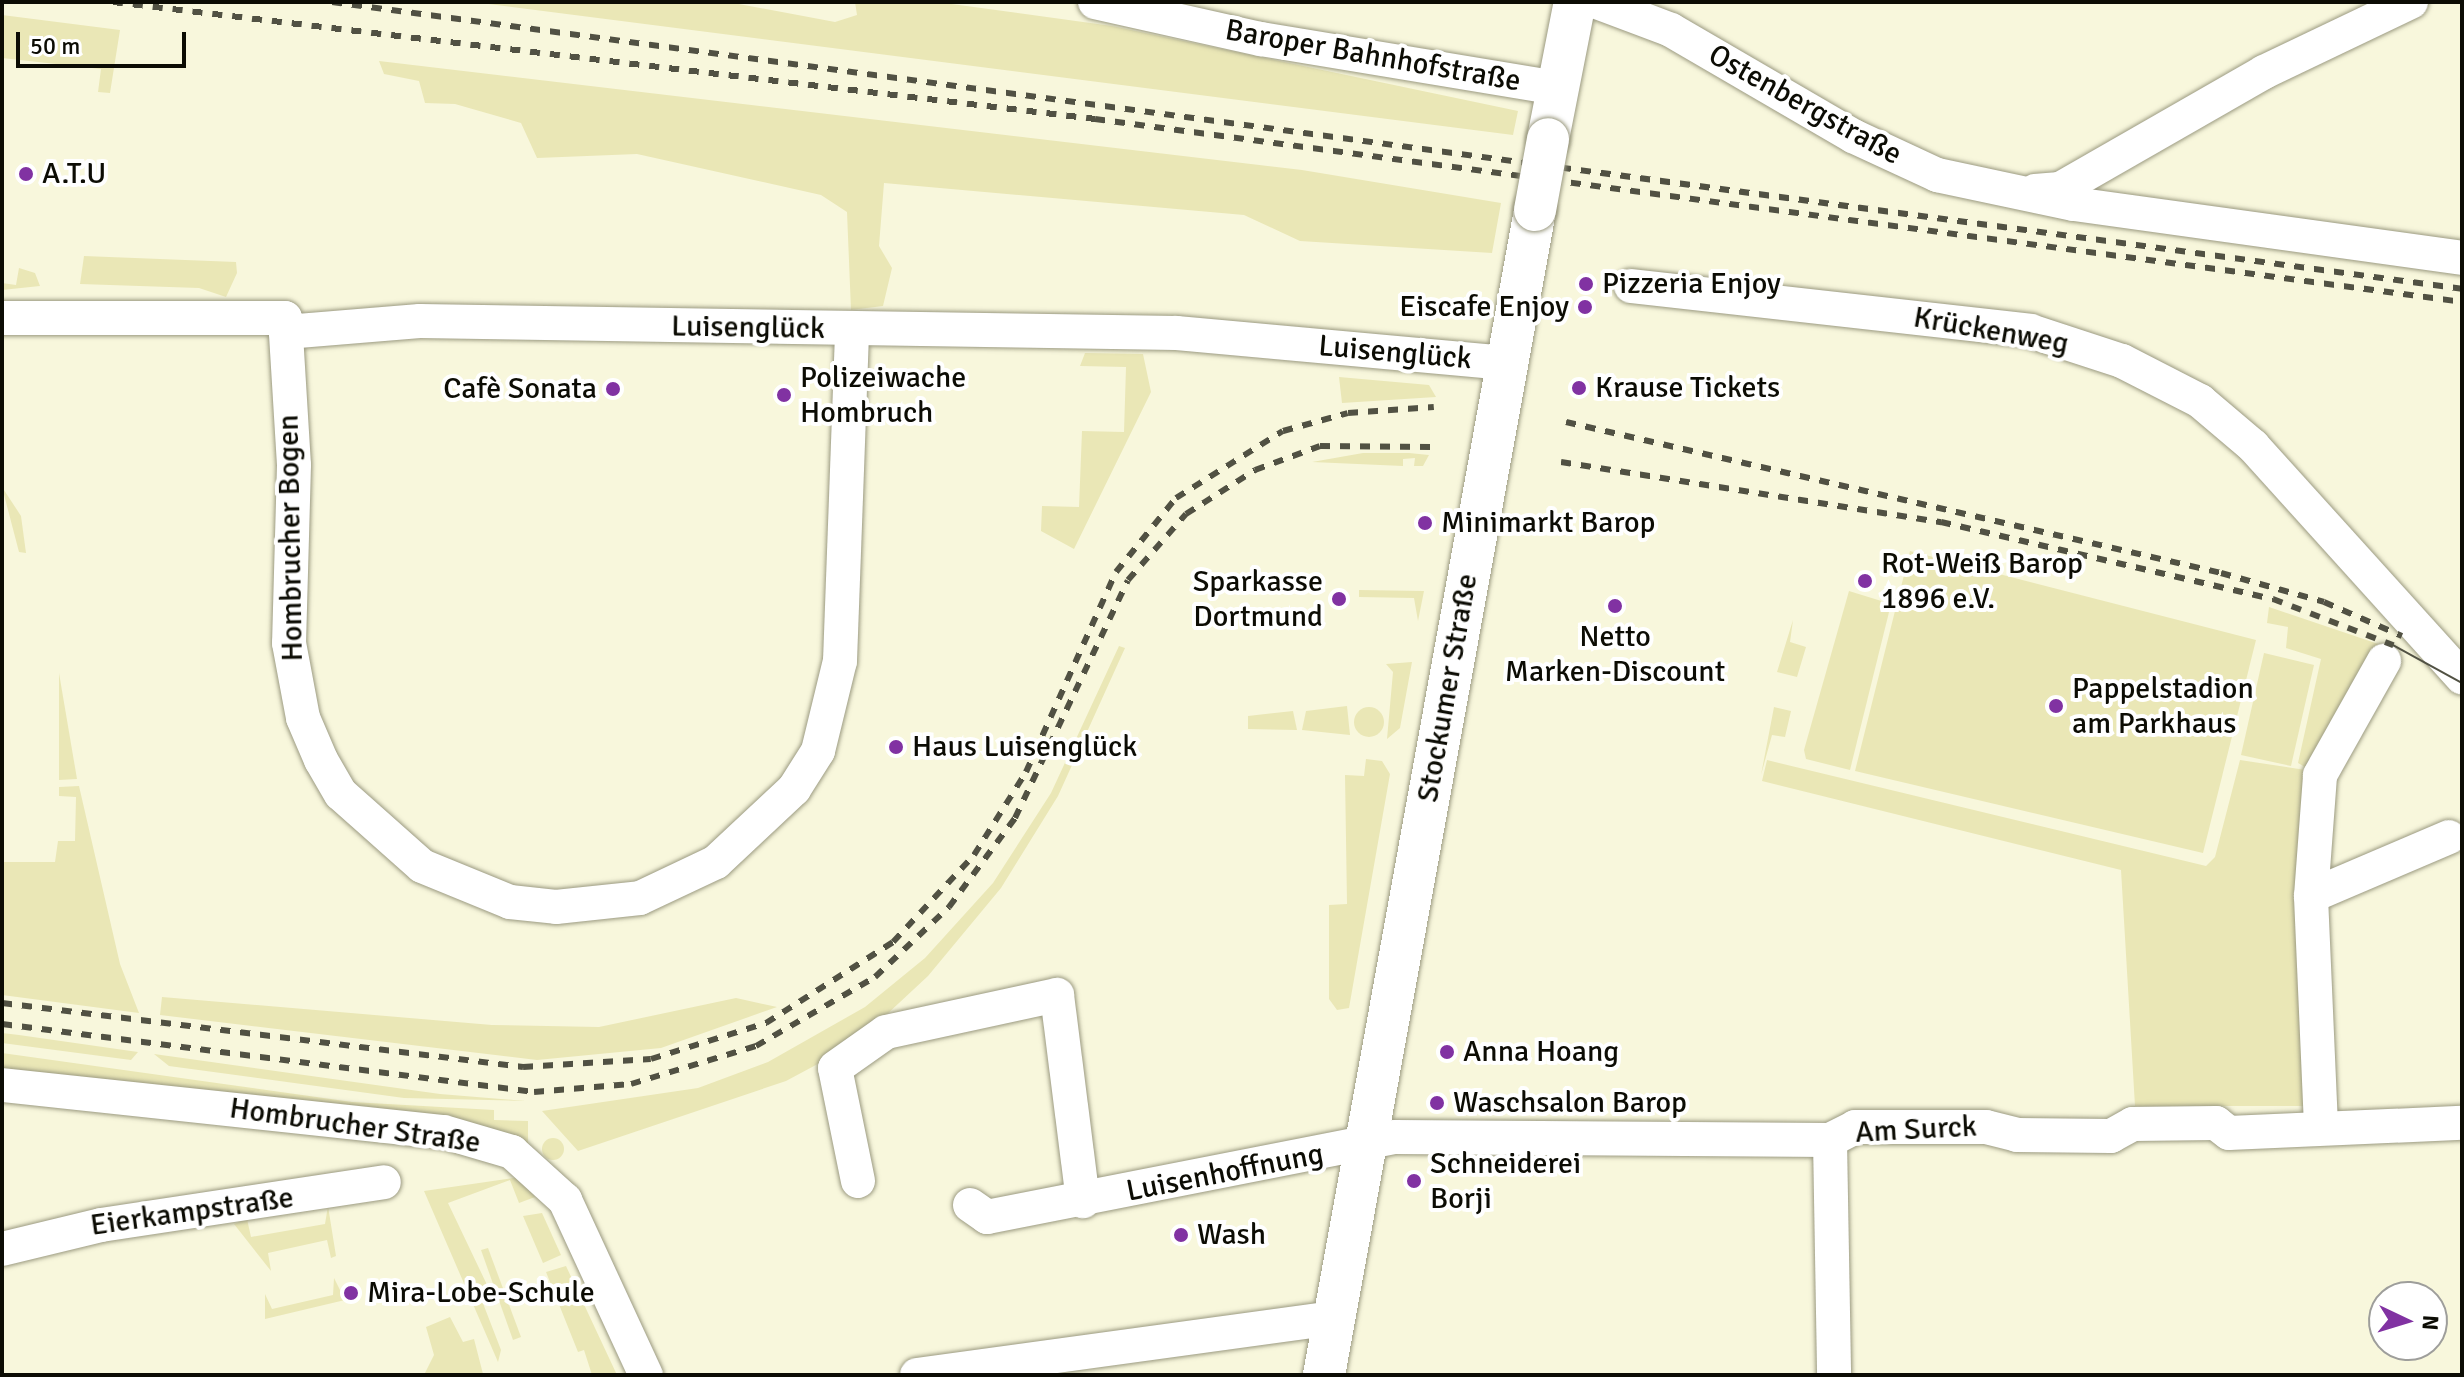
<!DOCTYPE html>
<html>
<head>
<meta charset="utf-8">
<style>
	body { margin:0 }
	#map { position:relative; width:2464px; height:1377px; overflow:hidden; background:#f8f7dc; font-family:Signika,sans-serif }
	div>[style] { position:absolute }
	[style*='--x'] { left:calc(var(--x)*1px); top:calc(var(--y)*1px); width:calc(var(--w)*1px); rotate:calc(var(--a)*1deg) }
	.green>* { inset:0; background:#eae7b6 }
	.round { border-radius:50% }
	.roads { filter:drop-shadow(0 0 2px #9b9a81) drop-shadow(0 0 2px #9b9a81) }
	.minor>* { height:34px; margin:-17px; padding:0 17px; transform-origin:17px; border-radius:17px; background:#fff }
	.major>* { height:42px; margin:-21px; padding:0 21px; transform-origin:21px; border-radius:21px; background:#fff }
	.tram>* { height:2px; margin:-1px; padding:0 1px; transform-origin:1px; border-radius:1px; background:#515143 }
	.rail>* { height:6px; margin-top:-3px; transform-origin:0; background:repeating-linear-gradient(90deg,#515143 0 10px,transparent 0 20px) }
	.bridges { filter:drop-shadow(0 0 2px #9b9a81) drop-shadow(0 0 2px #9b9a81) }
	.major-bridge>* { height:42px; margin:-21px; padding:0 21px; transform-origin:21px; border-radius:21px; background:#fff }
	.dots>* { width:22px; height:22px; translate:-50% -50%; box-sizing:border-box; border:4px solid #fff; border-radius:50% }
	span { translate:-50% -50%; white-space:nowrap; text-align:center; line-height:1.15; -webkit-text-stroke:8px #fff; paint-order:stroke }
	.street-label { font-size:30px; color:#0c0c04 }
	.poi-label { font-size:30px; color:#0c0c04 }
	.left { translate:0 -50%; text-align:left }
	.right { translate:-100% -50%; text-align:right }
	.frame { position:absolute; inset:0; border:4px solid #0c0c04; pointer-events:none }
	.north { position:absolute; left:2368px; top:1281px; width:80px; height:80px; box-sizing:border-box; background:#fff; border:2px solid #9e9e9b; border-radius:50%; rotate:94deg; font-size:22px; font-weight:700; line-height:32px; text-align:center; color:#0c0c04 }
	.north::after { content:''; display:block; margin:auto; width:28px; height:36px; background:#8132a2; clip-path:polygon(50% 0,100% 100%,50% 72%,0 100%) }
	.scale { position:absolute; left:16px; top:32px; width:170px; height:36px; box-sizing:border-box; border:4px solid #0c0c04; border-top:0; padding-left:10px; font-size:24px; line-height:28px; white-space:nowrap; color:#0c0c04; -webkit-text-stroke:6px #fff; paint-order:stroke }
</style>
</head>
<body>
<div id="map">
	<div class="green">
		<div style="clip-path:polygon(473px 2px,728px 2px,835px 22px,857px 15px,855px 2px,937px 2px,1112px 26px,1518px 111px,1513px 135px)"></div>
		<div style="clip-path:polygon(2px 15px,120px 30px,110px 93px,98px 92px,101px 69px,2px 58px)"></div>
		<div style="clip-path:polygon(379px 61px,1302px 170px,1501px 203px,1492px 253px,1300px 241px,1244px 215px,884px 183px,879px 246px,892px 268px,883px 306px,851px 310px,847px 212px,821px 195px,637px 154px,537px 158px,521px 123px,455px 104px,425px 103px,419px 81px,384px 74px)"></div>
		<div style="clip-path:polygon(84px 256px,236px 262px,237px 273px,226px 297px,199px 288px,80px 284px)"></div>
		<div style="clip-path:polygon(19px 268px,35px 273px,40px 286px,2px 290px,2px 283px,16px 285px)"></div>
		<div style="clip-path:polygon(1085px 353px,1143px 354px,1151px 392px,1074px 549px,1041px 531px,1042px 506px,1079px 507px,1082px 431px,1124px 432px,1126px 367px,1080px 366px)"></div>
		<div style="clip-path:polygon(1339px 377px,1429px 385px,1436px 397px,1342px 403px)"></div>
		<div style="clip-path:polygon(1363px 453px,1409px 453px,1429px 455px,1423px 466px,1414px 466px,1415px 458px,1403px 459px,1403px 466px,1312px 462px)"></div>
		<div style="clip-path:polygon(2px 487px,21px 516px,26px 553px,19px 552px)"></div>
		<div style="clip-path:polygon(1910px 551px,2256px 640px,2203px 853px,1855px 771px)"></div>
		<div style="clip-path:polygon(1359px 590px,1424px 591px,1418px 621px,1414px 598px,1359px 597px)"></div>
		<div style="clip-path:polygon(1849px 591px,1891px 604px,1850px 770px,1806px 759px,1804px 750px)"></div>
		<div style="clip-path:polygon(2269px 607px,2396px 650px,2320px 775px,2308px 1106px,2135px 1106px,2121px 870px,1762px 781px,1767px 760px,2206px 866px,2215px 857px,2240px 760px,2312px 771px,2298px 763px,2321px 659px,2286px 648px,2288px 627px,2267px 623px)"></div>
		<div style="clip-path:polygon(1793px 620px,1790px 642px,1806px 647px,1797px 677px,1777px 672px)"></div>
		<div style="clip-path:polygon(1119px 646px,1125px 648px,1058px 796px,1001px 888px,928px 976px,855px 1044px,786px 1081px,578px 1151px,542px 1111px,698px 1088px,768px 1062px,865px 1007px,925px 958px,993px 883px,1051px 793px)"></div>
		<div style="clip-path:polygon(2264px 653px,2314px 665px,2291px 766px,2241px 755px)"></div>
		<div style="clip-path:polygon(1412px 662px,1400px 728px,1387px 739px,1393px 672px,1386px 664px)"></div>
		<div style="clip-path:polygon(59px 673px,77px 779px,59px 780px)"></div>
		<div style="clip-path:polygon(1347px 706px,1350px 735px,1302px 730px,1306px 711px)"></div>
		<div class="round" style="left:1354px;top:707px;width:30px;height:30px"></div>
		<div style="clip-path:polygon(1774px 707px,1791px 711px,1785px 737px,1772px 735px,1761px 775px)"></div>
		<div style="clip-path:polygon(1293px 711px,1297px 730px,1248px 729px,1248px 716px)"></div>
		<div style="clip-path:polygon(1366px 759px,1382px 761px,1390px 774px,1349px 1008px,1337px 1010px,1329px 999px,1329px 905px,1347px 904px,1345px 775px,1364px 776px)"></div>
		<div style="clip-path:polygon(79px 786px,120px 964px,139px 1013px,2px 995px,2px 862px,55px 862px,58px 841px,75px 841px,76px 797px,59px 796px,59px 787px)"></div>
		<div style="clip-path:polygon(162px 997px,492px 1025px,599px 1027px,736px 998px,777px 1007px,661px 1048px,537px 1060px,160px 1015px)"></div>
		<div style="clip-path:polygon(2px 1033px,19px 1035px,138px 1052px,131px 1060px,2px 1043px)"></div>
		<div style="clip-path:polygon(2px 1053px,352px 1102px,494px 1110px,494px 1120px,528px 1121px,528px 1144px,508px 1135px,2px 1079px)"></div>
		<div style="clip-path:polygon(154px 1054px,440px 1094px,526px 1101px,404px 1098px,169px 1066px)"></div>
		<div class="round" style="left:542px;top:1138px;width:22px;height:22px"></div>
		<div style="clip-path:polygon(520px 1177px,535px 1197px,519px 1203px,510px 1180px,448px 1203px,489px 1289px,479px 1293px,501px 1350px,498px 1362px,424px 1191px)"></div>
		<div style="clip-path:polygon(328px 1206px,336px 1256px,331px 1258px,327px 1240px,268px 1253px,271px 1271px,234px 1224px,247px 1219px,251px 1237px,325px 1224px)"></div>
		<div style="clip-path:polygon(542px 1213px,561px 1255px,543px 1263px,523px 1216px)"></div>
		<div style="clip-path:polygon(488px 1248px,521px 1337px,513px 1340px,481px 1250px)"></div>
		<div style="clip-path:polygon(566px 1266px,617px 1375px,592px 1375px,584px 1350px,578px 1352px,546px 1272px)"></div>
		<div style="clip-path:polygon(334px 1278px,345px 1300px,265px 1319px,265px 1294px,272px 1309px,333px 1295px)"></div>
		<div style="clip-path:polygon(450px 1317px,463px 1342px,474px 1339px,483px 1374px,424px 1375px,434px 1355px,426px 1327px)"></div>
	</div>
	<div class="roads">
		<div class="minor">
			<div style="--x:1095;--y:2;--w:170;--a:12.6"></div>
			<div style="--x:1261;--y:39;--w:300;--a:9.4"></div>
			<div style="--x:1597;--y:2;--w:79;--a:20.7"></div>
			<div style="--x:1671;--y:30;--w:211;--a:30.2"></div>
			<div style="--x:1853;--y:136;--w:93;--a:24.9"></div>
			<div style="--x:1937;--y:175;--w:140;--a:12"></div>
			<div style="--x:2074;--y:204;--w:392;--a:7.9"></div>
			<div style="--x:2035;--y:191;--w:25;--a:-5"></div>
			<div style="--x:2060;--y:189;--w:235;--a:-29.8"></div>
			<div style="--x:2264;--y:72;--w:163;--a:-25.5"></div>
			<div style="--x:1631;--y:286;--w:402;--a:6.4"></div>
			<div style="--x:2030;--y:331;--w:97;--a:18.1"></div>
			<div style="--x:2122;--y:361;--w:88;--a:27.1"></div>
			<div style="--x:2200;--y:401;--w:70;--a:40.3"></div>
			<div style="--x:2253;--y:446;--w:312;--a:47.9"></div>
			<div style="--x:2;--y:318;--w:283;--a:0"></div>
			<div style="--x:285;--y:318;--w:147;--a:86.5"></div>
			<div style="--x:294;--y:465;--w:178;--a:91.6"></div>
			<div style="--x:289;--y:643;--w:76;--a:79.4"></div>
			<div style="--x:303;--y:718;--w:46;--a:66.8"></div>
			<div style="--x:321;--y:760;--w:39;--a:60"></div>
			<div style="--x:341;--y:794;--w:108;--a:41.6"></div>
			<div style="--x:422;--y:866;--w:95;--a:22.2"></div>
			<div style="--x:510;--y:902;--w:46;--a:6.2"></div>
			<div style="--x:556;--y:907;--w:84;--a:-6.1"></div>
			<div style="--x:640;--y:898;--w:84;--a:-25.3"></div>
			<div style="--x:716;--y:862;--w:107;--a:-43.1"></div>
			<div style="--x:794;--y:789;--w:45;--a:-57.7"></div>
			<div style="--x:818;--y:751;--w:93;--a:-76.3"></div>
			<div style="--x:840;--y:661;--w:331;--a:-87.9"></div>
			<div style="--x:286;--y:332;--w:134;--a:-4.7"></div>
			<div style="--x:420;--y:321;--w:757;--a:0.91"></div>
			<div style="--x:1177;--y:333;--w:330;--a:5.2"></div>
			<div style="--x:2311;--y:896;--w:150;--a:-23.1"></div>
			<div style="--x:2;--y:1085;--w:444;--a:6.1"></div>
			<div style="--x:444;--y:1132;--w:71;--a:16.4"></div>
			<div style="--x:512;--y:1152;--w:72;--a:42.2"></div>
			<div style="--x:565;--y:1200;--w:193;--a:65.2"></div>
			<div style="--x:2321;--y:1126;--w:230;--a:-92.5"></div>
			<div style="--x:2311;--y:896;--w:121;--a:-85.7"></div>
			<div style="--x:2320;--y:775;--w:131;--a:-60.7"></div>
			<div style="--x:1830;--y:1140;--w:235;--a:89"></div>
			<div style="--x:858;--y:1181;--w:115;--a:-101.5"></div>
			<div style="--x:835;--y:1068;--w:62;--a:-35.2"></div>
			<div style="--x:886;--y:1032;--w:175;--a:-12.2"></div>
			<div style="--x:1057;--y:995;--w:208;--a:82.8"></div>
			<div style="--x:970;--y:1205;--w:21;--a:35"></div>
			<div style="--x:987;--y:1217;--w:416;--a:-11.1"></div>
			<div style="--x:1395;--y:1137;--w:435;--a:0.4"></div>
			<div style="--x:1830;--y:1140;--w:28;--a:-27"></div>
			<div style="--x:1855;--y:1127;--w:131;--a:0"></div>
			<div style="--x:1986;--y:1127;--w:32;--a:14"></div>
			<div style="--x:2017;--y:1135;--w:94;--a:0.6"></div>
			<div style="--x:2111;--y:1136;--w:25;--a:-29"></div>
			<div style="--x:2133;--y:1124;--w:83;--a:-0.7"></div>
			<div style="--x:2216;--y:1123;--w:16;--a:38"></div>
			<div style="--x:2229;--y:1133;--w:233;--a:-2.5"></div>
			<div style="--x:2;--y:1249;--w:102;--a:-13.6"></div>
			<div style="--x:101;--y:1225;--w:286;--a:-8.6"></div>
			<div style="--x:917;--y:1375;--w:421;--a:-7.8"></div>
		</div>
		<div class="major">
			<div style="--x:1548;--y:139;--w:140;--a:-78.9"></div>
			<div style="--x:1324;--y:1375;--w:1184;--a:-79.73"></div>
		</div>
	</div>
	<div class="tram">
		<div style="--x:2393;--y:645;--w:79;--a:28.8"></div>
	</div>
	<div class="rail">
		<div style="--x:113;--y:2;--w:989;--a:6.79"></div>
		<div style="--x:1095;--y:119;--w:1379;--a:7.62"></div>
		<div style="--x:332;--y:2;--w:2149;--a:7.67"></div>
		<div style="--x:1566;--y:422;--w:672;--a:12.98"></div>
		<div style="--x:2221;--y:573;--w:107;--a:15.7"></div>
		<div style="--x:2324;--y:602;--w:85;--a:23.6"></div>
		<div style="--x:1561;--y:462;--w:385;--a:9"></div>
		<div style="--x:1941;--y:522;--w:341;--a:13.1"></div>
		<div style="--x:2273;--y:599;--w:129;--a:21"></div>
		<div style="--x:2;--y:1003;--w:525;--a:7"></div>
		<div style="--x:523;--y:1067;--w:128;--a:-3.6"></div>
		<div style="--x:651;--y:1059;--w:121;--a:-17.4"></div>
		<div style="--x:766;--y:1023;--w:151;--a:-32.5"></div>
		<div style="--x:893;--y:942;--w:119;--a:-47"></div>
		<div style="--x:974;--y:855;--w:98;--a:-57.9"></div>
		<div style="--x:1026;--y:772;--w:219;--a:-65.8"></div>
		<div style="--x:1116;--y:572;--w:95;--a:-51"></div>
		<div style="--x:1176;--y:498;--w:126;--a:-32.1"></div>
		<div style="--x:1283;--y:431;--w:67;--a:-15.5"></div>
		<div style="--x:1348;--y:413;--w:86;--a:-4"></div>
		<div style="--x:2;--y:1024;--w:536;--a:7.28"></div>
		<div style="--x:534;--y:1092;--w:97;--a:-4.7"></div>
		<div style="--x:631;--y:1084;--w:131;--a:-16.9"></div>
		<div style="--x:756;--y:1046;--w:138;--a:-30.1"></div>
		<div style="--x:875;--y:977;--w:102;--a:-43.4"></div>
		<div style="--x:949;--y:907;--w:111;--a:-53.4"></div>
		<div style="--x:1015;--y:818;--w:263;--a:-64.6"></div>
		<div style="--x:1128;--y:580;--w:88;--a:-48.7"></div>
		<div style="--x:1186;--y:514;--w:82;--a:-32.5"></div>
		<div style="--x:1255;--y:470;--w:69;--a:-20.3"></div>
		<div style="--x:1320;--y:446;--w:111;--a:0.5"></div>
	</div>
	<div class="bridges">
		<div class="major-bridge">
			<div style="--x:1535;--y:210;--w:72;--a:-79.6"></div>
		</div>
	</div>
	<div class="dots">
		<div style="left:26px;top:174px;background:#8132a2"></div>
		<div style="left:1586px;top:284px;background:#8132a2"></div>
		<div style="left:1585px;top:307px;background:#8132a2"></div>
		<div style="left:1579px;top:388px;background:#8132a2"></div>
		<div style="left:613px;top:389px;background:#8132a2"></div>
		<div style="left:784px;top:395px;background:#8132a2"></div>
		<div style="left:1425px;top:523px;background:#8132a2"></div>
		<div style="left:1865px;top:581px;background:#8132a2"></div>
		<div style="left:1339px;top:599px;background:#8132a2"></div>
		<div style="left:1615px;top:606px;background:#8132a2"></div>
		<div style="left:2056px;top:706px;background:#8132a2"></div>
		<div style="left:896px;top:747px;background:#8132a2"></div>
		<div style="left:1447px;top:1052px;background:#8132a2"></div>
		<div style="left:1437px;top:1103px;background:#8132a2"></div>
		<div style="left:1414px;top:1181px;background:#8132a2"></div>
		<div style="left:1181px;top:1235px;background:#8132a2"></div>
		<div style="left:351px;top:1293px;background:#8132a2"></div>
	</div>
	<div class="street-label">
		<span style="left:1373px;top:56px;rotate:10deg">Baroper Bahnhofstraße</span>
		<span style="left:1805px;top:105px;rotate:29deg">Ostenbergstraße</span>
		<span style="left:748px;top:328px;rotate:1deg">Luisenglück</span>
		<span style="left:1991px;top:331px;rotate:10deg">Krückenweg</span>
		<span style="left:1395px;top:353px;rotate:5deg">Luisenglück</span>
		<span style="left:291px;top:538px;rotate:-91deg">Hombrucher Bogen</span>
		<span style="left:1448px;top:688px;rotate:-80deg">Stockumer Straße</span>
		<span style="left:355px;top:1126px;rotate:8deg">Hombrucher Straße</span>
		<span style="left:1916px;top:1130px;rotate:-3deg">Am Surck</span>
		<span style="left:1225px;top:1173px;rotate:-11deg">Luisenhoffnung</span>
		<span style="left:192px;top:1212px;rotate:-8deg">Eierkampstraße</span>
	</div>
	<div class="poi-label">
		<span class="left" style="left:42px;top:174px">A.T.U</span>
		<span class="left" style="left:1602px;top:284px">Pizzeria Enjoy</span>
		<span class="right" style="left:1569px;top:307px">Eiscafe Enjoy</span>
		<span class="left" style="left:800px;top:395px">Polizeiwache<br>Hombruch</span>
		<span class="left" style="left:1595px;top:388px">Krause Tickets</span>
		<span class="right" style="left:597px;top:389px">Cafè Sonata</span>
		<span class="left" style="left:1441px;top:523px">Minimarkt Barop</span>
		<span class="left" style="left:1881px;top:581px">Rot-Weiß Barop<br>1896 e.V.</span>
		<span class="right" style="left:1323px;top:599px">Sparkasse<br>Dortmund</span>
		<span style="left:1615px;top:654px">Netto<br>Marken-Discount</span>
		<span class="left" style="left:2072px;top:706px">Pappelstadion<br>am Parkhaus</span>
		<span class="left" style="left:912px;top:747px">Haus Luisenglück</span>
		<span class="left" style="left:1463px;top:1052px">Anna Hoang</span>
		<span class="left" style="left:1453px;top:1103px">Waschsalon Barop</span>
		<span class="left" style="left:1430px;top:1181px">Schneiderei<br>Borji</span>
		<span class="left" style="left:1197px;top:1235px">Wash</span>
		<span class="left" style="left:367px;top:1293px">Mira-Lobe-Schule</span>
	</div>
	<div class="frame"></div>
	<div class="north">N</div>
	<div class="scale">50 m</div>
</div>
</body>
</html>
